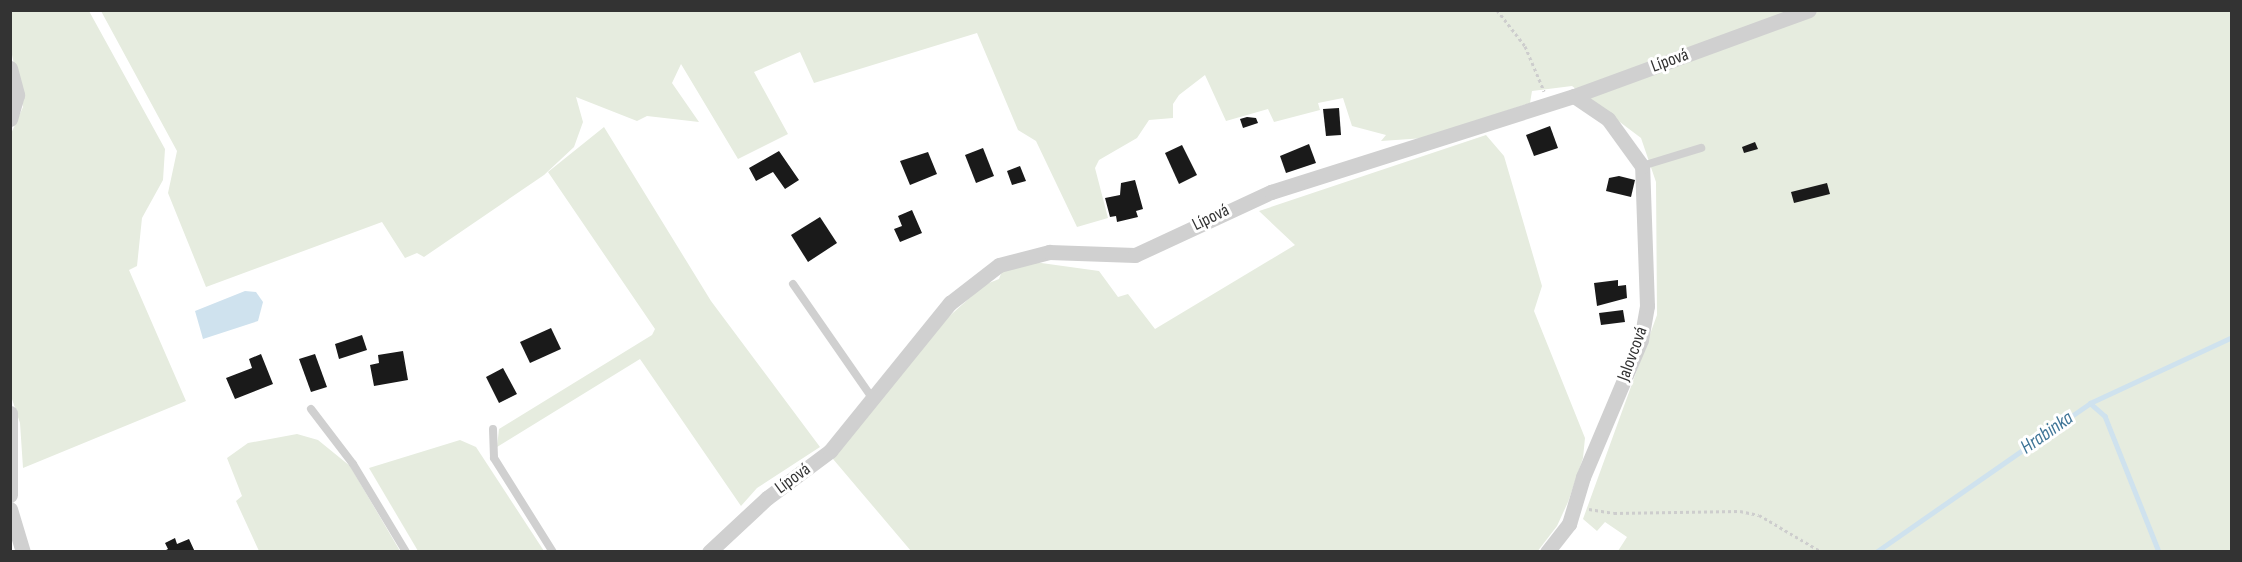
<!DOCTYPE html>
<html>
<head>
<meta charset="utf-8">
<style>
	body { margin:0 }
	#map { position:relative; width:2242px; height:562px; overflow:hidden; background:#fff; font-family:"Sofia Sans Condensed",sans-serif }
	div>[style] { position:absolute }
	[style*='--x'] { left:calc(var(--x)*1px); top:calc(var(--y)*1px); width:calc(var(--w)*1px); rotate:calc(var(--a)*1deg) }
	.green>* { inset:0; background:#e6ecdf }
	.water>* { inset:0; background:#cfe2ee }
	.stream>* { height:4.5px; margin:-2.25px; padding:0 2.25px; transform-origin:2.25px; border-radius:2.25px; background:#cfe2ee }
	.building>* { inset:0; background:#1a1a1a }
	.path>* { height:3px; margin-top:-1.5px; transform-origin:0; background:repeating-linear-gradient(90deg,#cdcdcd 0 3px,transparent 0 6px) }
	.service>* { height:8px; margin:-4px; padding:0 4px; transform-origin:4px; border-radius:4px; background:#d0d0d0 }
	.minor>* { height:15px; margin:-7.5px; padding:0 7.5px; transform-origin:7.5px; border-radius:7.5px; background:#d0d0d0 }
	span { translate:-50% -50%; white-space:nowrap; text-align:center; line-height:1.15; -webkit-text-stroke:6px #fff; paint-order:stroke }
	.street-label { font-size:18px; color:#333 }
	.water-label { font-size:20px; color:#3f7597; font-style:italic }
	.frame { position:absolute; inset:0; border:12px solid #333; pointer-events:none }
</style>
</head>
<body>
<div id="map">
	<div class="green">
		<div style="clip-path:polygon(11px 11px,89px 11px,165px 149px,163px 180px,142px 218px,137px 266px,129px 270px,186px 401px,23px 468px,20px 423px,10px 393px,10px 136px,23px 107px,11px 50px)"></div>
		<div style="clip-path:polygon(101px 11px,2231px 11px,2231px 551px,1618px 551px,1627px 537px,1605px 522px,1597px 531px,1583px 519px,1657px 315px,1656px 182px,1641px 138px,1572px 86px,1532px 91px,1530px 103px,1425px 138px,1381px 141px,1386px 135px,1352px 126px,1343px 98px,1318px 103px,1320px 110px,1274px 122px,1268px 109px,1226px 121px,1205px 75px,1179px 95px,1173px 104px,1173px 118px,1149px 120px,1137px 138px,1099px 160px,1095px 168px,1108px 218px,1077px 227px,1036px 141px,1018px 130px,977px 33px,814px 83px,800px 52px,754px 72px,788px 134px,738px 159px,681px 64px,672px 83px,699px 122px,647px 116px,637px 121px,576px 97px,583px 122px,574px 147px,544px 175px,424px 257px,417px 253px,405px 258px,382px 222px,206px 287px,168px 193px,177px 151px)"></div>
		<div style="clip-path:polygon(604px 127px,711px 301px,820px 447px,757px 488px,741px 506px,640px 359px,497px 447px,499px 429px,652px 335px,655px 329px,548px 172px)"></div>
		<div style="clip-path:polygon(1486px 135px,1504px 156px,1542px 286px,1534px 311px,1585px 438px,1583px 458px,1568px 502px,1557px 526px,1537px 552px,911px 551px,833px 459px,944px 321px,984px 285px,999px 279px,1002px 271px,1034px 262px,1099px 271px,1118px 297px,1128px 294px,1155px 329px,1295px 245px,1259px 211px)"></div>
		<div style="clip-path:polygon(297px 434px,318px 440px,350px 466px,400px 551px,259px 551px,236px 501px,242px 496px,227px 458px,248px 443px)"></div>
		<div style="clip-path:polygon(460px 440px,476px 447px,544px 551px,418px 551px,369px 468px)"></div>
	</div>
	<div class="water">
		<div style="clip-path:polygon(245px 291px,256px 292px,263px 302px,258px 321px,203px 339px,195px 311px)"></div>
	</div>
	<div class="stream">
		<div style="--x:2090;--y:403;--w:20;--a:41"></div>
		<div style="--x:2105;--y:416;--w:146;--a:68.3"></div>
		<div style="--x:1876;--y:552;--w:261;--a:-34.8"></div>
		<div style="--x:2090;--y:403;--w:157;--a:-24.9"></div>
	</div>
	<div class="building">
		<div style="clip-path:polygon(1339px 108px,1341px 135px,1326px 136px,1323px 109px)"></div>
		<div style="clip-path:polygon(1247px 117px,1256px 118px,1258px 123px,1243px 128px,1240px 119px)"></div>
		<div style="clip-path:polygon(1550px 126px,1558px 148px,1534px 156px,1526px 135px)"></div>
		<div style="clip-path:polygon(1755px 142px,1758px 149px,1744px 153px,1742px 147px)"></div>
		<div style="clip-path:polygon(1309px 144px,1316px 163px,1286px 173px,1280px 156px)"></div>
		<div style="clip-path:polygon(1182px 145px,1197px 175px,1179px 184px,1165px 153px)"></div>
		<div style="clip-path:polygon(983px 148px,994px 176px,976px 183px,965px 155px)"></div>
		<div style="clip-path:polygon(779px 151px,799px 180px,785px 189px,773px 172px,756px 181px,749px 168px)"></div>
		<div style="clip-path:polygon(928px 152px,937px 174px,910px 185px,900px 161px)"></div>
		<div style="clip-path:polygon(1020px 166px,1026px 181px,1012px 185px,1007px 171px)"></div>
		<div style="clip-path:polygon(1619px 176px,1635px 180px,1631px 197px,1606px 191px,1609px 178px)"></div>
		<div style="clip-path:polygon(1135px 180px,1143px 209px,1136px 211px,1138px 217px,1117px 222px,1116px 216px,1110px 217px,1105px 198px,1120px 195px,1121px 183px)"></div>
		<div style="clip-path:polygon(1827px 183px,1830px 194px,1794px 203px,1791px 192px)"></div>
		<div style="clip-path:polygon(912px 210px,922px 233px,900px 242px,894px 229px,902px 226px,898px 216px)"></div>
		<div style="clip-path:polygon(820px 217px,837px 243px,808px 262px,791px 235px)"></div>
		<div style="clip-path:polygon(1618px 280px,1618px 286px,1626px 285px,1627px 298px,1597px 306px,1594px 283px)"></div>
		<div style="clip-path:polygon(1623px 310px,1625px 322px,1601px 325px,1599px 313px)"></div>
		<div style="clip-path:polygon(551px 328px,561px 349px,530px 363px,520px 342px)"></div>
		<div style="clip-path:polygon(362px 335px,367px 350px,339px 359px,335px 344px)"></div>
		<div style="clip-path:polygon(403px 351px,408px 380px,374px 386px,370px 365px,379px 363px,378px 355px)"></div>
		<div style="clip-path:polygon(261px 354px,273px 384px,235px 399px,226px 378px,252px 368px,249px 359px)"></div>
		<div style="clip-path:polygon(315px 354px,327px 387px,311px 392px,299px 359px)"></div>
		<div style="clip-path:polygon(503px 368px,517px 394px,499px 403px,486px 377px)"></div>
		<div style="clip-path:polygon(175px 538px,177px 544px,189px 539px,195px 552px,162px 552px,168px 549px,165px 543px)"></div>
	</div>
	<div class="path">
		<div style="--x:1497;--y:10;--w:46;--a:52.1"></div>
		<div style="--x:1525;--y:46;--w:49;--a:67.1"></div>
		<div style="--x:1589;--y:509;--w:25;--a:9"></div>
		<div style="--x:1614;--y:513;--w:126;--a:-0.9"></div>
		<div style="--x:1740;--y:511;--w:19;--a:12"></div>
		<div style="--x:1759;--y:515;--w:73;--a:30.4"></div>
	</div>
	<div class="service">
		<div style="--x:1642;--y:166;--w:62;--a:-17"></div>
		<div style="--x:793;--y:284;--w:140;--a:55.2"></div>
		<div style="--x:311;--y:409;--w:69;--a:52.6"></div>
		<div style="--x:353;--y:464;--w:103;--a:58.9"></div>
		<div style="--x:493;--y:429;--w:29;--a:88"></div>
		<div style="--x:494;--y:458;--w:111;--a:57.9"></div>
	</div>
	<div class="minor">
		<div style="--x:10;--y:68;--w:28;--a:75"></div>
		<div style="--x:17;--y:95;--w:25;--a:106"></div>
		<div style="--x:10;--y:413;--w:82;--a:90"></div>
		<div style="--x:10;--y:509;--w:45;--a:73.2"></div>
		<div style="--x:709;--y:552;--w:79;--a:-43"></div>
		<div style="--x:767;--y:498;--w:79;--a:-36.7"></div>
		<div style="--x:830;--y:451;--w:191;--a:-51"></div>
		<div style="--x:950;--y:303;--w:62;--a:-37.8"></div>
		<div style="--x:999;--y:265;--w:52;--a:-14.6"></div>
		<div style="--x:1049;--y:252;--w:86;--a:2"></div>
		<div style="--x:1135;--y:255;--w:150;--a:-24.9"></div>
		<div style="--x:1271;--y:192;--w:318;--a:-17.6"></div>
		<div style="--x:1574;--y:96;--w:250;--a:-20.1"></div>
		<div style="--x:1547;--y:552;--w:36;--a:-52"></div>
		<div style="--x:1569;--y:524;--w:49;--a:-73.4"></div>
		<div style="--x:1583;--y:477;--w:149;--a:-67.1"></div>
		<div style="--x:1641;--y:340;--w:35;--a:-80"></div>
		<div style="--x:1647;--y:306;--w:140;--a:-92"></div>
		<div style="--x:1642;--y:166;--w:58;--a:-125.9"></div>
		<div style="--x:1608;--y:119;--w:41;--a:-145.9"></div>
	</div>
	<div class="street-label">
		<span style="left:1670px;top:61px;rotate:-20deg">Lípová</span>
		<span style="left:1211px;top:218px;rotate:-26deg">Lípová</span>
		<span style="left:1633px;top:354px;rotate:-70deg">Jalovcová</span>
		<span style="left:793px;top:479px;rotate:-36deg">Lípová</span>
	</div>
	<div class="water-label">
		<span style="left:2047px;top:433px;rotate:-35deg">Hrabinka</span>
	</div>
	<div class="frame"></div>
</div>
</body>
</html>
